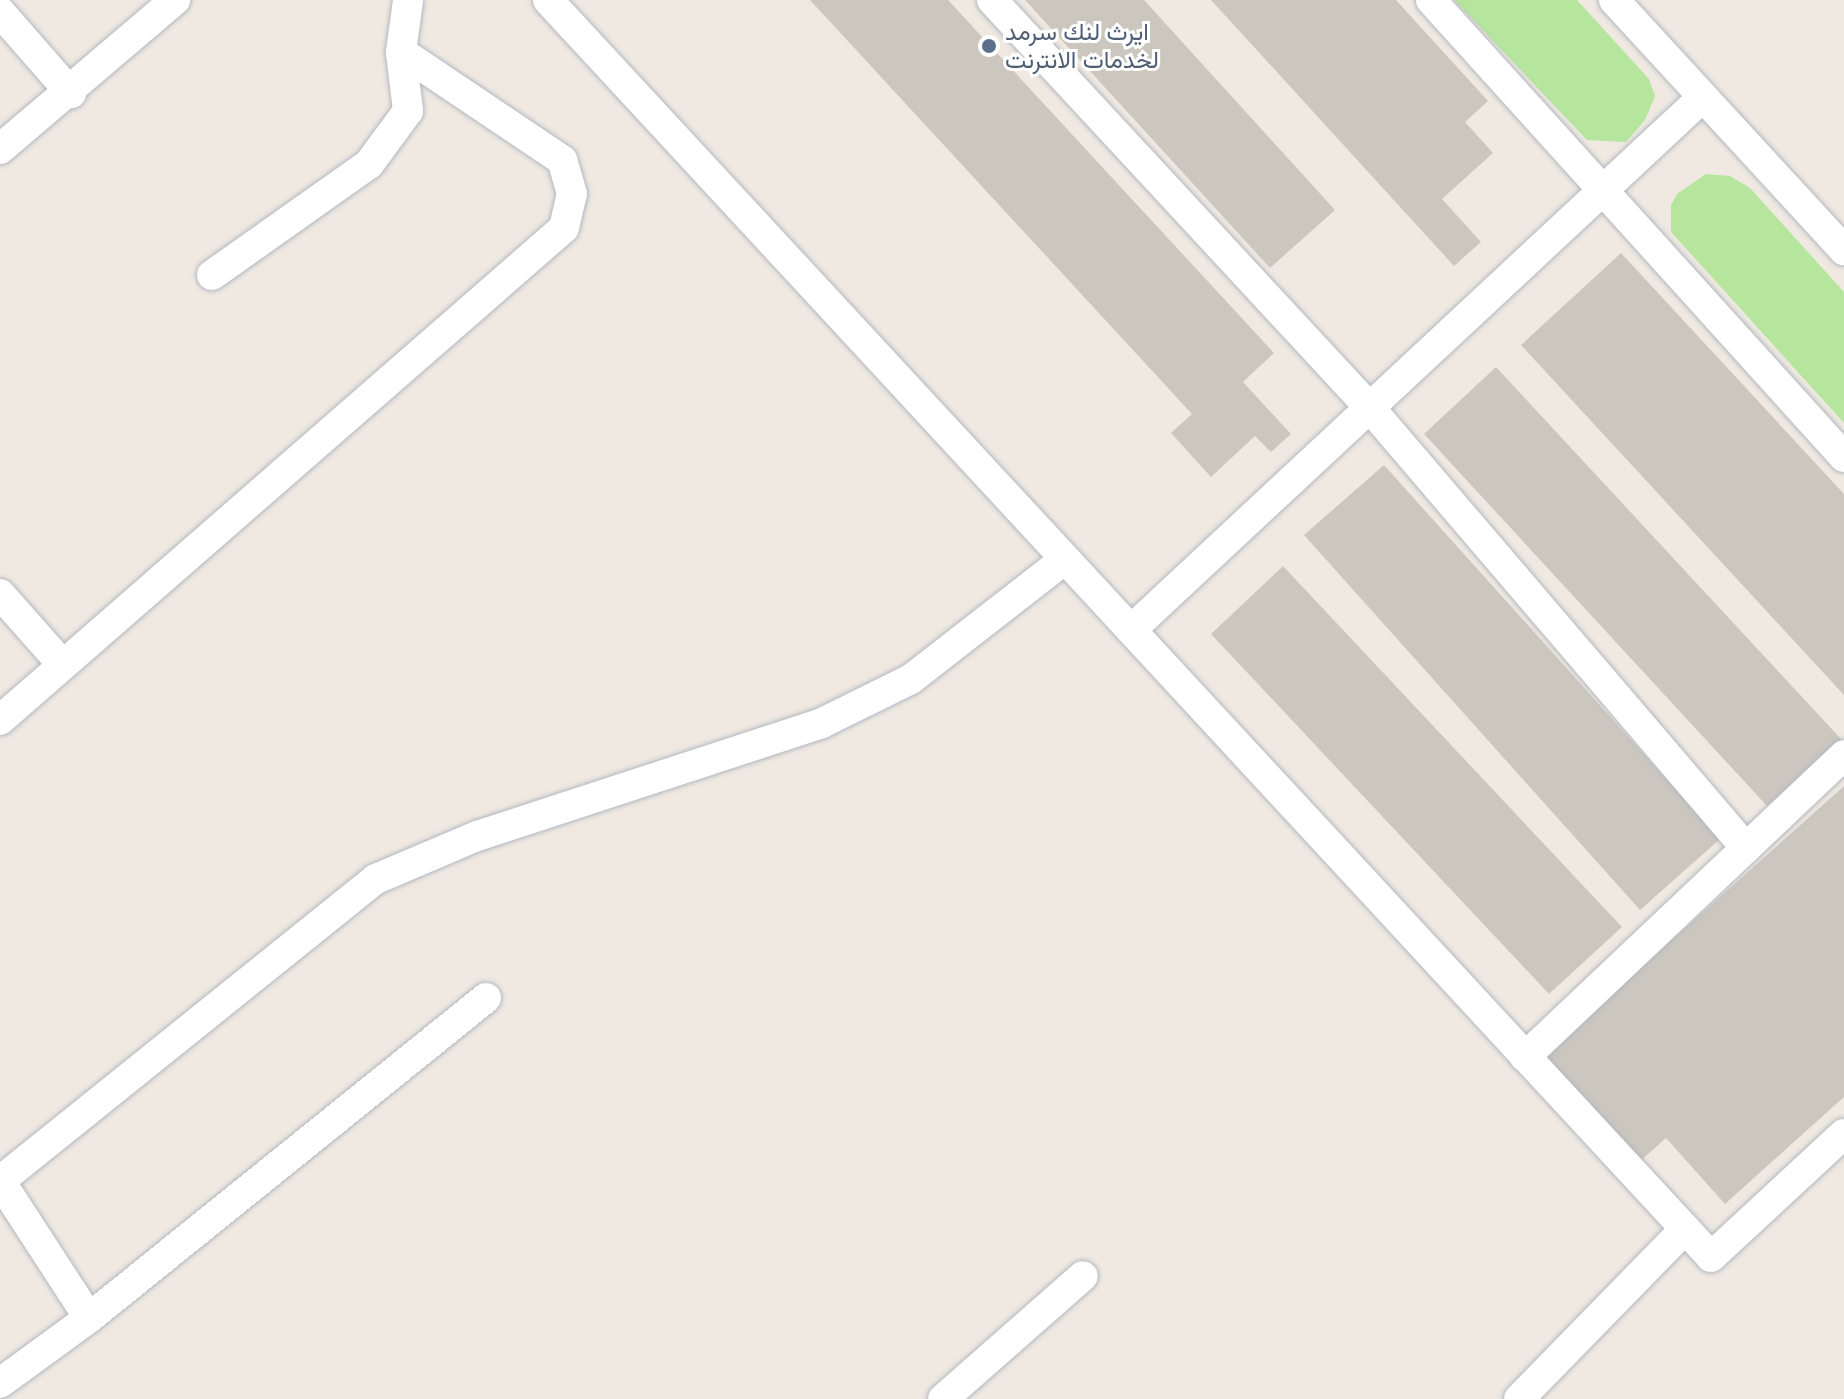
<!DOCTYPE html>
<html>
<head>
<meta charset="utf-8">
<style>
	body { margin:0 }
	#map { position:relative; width:1844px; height:1399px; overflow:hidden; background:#efe9e1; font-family:"PT Sans",Vazirmatn,sans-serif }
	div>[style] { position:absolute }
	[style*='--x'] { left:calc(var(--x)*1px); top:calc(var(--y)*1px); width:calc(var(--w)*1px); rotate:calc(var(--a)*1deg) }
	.green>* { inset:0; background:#b6e59e }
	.building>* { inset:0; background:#cbc7bf }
	.roads { filter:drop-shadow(0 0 2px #b4b7c1) drop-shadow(0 0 2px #b4b7c1) }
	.street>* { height:30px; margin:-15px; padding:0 15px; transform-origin:15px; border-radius:15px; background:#fff }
	.dots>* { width:22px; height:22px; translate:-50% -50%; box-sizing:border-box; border:4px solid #fff; border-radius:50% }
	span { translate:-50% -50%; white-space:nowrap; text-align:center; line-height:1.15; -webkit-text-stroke:6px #fff; paint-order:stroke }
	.service-label { font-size:24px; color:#4e5e75 }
	.left { translate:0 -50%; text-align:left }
</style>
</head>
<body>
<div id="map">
	<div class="green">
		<div style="clip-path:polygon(1454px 0,1577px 0,1649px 79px,1655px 96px,1645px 120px,1626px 142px,1587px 140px)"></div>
		<div style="clip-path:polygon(1706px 174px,1730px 176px,1750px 188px,1844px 292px,1844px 423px,1671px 232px,1671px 205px,1677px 194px)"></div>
	</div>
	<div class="building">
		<div style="clip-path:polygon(810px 0,948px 0,1274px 353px,1243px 382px,1291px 434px,1271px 452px,1255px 436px,1211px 477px,1171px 433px,1192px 414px)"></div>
		<div style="clip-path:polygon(1025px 0,1144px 0,1335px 210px,1270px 268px)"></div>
		<div style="clip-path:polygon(1211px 0,1396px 0,1488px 101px,1465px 122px,1493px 153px,1442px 199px,1481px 242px,1454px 266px)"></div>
		<div style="clip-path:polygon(1621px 253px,1844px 494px,1844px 695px,1521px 345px)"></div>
		<div style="clip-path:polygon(1496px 367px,1841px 739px,1767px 806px,1424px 434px)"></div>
		<div style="clip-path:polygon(1384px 465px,1720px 839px,1640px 910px,1304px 535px)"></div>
		<div style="clip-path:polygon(1283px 566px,1622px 927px,1549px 994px,1211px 634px)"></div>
		<div style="clip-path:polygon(1844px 786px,1844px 1097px,1725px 1204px,1666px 1138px,1637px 1164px,1541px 1057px)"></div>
	</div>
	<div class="roads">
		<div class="street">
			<div style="--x:548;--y:0;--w:1712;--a:47.22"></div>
			<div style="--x:1711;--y:1257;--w:181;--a:-42.8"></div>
			<div style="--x:992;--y:0;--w:556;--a:47.19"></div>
			<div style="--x:1370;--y:408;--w:579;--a:49.48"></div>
			<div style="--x:1431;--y:0;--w:616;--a:47.9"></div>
			<div style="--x:1614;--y:0;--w:340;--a:47.4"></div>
			<div style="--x:0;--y:12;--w:108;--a:48.8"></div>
			<div style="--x:0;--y:149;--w:230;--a:-40.4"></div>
			<div style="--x:212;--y:275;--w:192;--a:-35.3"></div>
			<div style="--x:369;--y:164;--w:66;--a:-53.7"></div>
			<div style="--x:408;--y:111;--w:59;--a:-96.8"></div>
			<div style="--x:401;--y:52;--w:52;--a:-82.3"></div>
			<div style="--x:0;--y:594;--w:92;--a:48.5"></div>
			<div style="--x:1131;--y:630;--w:782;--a:-42.98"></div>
			<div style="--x:0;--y:720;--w:748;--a:-41.1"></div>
			<div style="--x:564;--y:228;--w:35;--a:-77"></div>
			<div style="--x:572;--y:194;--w:35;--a:-106"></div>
			<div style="--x:562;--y:160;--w:194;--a:-146.1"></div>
			<div style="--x:1525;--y:1057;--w:439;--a:-43.4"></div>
			<div style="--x:0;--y:1181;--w:482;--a:-38.8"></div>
			<div style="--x:376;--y:879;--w:110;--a:-23.1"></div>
			<div style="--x:477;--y:836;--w:363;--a:-18.1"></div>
			<div style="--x:822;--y:723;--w:99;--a:-26.3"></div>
			<div style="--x:911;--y:679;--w:195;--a:-37.9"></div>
			<div style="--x:0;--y:1181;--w:163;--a:57"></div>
			<div style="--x:0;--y:1383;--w:110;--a:-36.1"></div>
			<div style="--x:89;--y:1318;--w:510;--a:-38.87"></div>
			<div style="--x:943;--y:1399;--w:186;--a:-41.3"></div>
			<div style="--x:1519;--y:1399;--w:238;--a:-45.7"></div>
		</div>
	</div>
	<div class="dots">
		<div style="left:989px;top:46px;background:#5c6f8a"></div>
	</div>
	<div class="service-label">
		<span class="left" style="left:1005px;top:46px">ايرث لنك سرمد<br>لخدمات الانترنت</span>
	</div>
</div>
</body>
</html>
